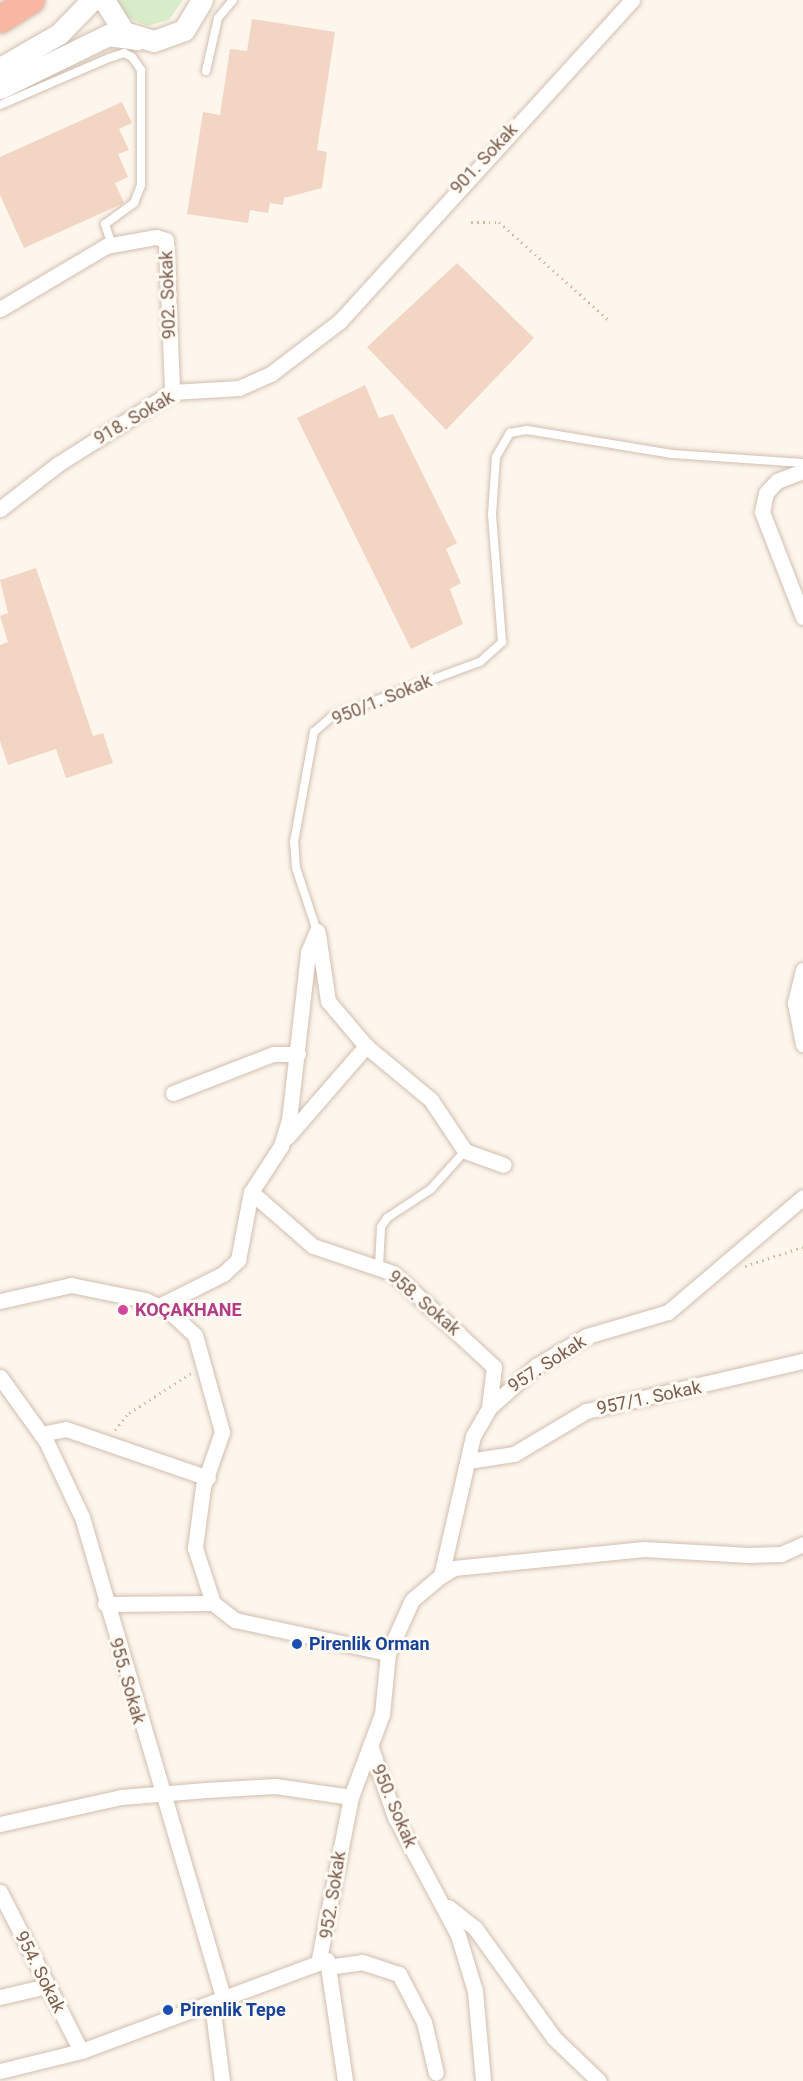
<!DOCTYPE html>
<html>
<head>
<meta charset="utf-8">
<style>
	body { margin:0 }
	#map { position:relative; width:803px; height:2081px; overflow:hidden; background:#fdf6ec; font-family:Roboto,sans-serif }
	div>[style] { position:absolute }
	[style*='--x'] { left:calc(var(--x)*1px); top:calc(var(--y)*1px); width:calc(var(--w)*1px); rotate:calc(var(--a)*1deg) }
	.green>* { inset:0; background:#d8ecc9 }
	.building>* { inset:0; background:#f3d5c3 }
	.path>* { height:3px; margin-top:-1.5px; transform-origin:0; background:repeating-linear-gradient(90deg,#d9b8a5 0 1.5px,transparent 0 6px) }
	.roads { filter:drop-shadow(0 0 2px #d1beb0) drop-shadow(0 0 2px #d1beb0) }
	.lane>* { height:8px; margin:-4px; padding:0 4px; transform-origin:4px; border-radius:4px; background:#fff }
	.street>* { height:15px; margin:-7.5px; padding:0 7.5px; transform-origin:7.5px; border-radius:7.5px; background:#fff }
	.secondary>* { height:21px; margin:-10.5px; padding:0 10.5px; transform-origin:10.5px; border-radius:10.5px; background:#fff }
	.highway>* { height:27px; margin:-13.5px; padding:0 13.5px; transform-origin:13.5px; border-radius:13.5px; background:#f7b7a3 }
	.dots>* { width:16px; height:16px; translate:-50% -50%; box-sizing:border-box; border:3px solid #fffaf3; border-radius:50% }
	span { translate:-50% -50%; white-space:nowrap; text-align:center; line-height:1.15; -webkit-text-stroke:6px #fffaf3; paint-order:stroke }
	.street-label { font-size:18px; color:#7a5c4d }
	.hotel-label { font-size:18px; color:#b23c85; font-weight:700 }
	.left { translate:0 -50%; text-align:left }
	.transit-label { font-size:18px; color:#164399; font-weight:700 }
</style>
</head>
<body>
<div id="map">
	<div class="green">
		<div style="clip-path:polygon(116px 0,183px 0,169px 20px,147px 26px,125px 16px)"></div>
	</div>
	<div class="building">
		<div style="clip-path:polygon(252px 19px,335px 32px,317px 150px,327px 152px,322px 188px,284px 198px,283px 205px,270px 203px,268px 213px,250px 210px,248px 223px,187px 214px,203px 112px,220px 115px,230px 49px,247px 51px)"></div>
		<div style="clip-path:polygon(122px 102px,132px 123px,119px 129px,129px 150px,118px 154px,128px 177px,115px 183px,124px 203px,24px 248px,0 195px,0 157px)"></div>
		<div style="clip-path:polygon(457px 263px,534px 338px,446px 430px,367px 347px)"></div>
		<div style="clip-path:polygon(365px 385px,379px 418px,393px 414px,457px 543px,446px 549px,461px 583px,450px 589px,463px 624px,411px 649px,297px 418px)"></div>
		<div style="clip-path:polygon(36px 568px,93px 736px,103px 733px,113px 763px,66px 778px,56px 749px,8px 765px,0 741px,0 645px,8px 642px,0 616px,8px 613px,0 580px)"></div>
	</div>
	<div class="path">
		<div style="--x:471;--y:222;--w:28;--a:0"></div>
		<div style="--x:499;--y:222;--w:150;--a:41.8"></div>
		<div style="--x:745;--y:1266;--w:61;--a:-18.1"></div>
		<div style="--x:115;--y:1430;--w:22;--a:-51"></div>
		<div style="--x:129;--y:1413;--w:74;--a:-32.8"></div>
	</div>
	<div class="roads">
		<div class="lane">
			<div style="--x:206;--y:71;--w:54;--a:-77.2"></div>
			<div style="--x:218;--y:18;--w:23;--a:-50"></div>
			<div style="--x:0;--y:105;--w:119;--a:-23.3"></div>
			<div style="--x:109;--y:58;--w:16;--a:-18"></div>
			<div style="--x:124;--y:53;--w:9;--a:27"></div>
			<div style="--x:132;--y:57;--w:16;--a:55"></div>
			<div style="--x:141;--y:70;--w:115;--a:90"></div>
			<div style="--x:141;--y:185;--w:19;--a:111"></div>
			<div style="--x:134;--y:203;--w:36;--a:144"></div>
			<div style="--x:105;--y:224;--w:22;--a:72"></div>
			<div style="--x:317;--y:931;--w:66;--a:-108.4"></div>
			<div style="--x:296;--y:868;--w:26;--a:-94"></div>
			<div style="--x:294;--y:842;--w:112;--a:-79.7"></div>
			<div style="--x:314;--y:732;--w:23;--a:-41"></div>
			<div style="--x:331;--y:717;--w:159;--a:-20.3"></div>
			<div style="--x:480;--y:662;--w:30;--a:-42"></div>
			<div style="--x:502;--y:642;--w:127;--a:-94.5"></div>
			<div style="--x:492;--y:515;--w:58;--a:-86.1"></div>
			<div style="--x:496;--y:457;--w:28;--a:-60"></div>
			<div style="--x:510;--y:433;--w:17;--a:-10"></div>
			<div style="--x:527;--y:430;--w:147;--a:9.4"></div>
			<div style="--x:672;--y:454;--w:131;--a:3.9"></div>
			<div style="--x:379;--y:1266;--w:39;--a:-87"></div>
			<div style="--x:381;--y:1227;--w:11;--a:-56"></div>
			<div style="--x:387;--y:1218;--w:53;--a:-33.4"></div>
			<div style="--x:431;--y:1189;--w:51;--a:-48.2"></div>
		</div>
		<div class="street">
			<div style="--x:0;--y:309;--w:123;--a:-30.7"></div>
			<div style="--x:106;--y:246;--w:51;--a:-10.2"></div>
			<div style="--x:156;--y:237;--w:10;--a:17"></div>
			<div style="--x:166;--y:240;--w:152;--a:87.7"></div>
			<div style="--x:803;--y:471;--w:28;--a:159"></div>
			<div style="--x:777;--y:481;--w:16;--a:133"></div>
			<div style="--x:766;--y:493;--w:19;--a:102"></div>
			<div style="--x:762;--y:512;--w:113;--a:68.7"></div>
			<div style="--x:0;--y:509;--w:73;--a:-37.8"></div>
			<div style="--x:58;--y:464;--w:135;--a:-32.3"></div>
			<div style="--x:172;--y:392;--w:67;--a:-3.4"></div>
			<div style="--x:239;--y:388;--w:36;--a:-24"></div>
			<div style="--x:272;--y:373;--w:86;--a:-37.4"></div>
			<div style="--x:340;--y:321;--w:434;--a:-47.7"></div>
			<div style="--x:318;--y:934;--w:68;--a:81.5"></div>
			<div style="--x:328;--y:1001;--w:59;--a:49.8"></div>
			<div style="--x:366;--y:1046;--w:85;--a:39.7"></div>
			<div style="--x:431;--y:1100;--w:61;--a:56.3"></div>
			<div style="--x:465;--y:1151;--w:41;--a:19.7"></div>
			<div style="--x:803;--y:970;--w:34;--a:104"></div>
			<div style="--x:795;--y:1003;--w:42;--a:79"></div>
			<div style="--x:173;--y:1093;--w:107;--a:-21.3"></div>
			<div style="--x:273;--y:1054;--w:25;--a:0"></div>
			<div style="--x:287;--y:1137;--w:121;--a:-49"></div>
			<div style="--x:251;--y:1192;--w:82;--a:41.1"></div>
			<div style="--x:313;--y:1246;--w:84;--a:18.6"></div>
			<div style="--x:393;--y:1273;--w:138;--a:42.9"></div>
			<div style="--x:494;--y:1367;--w:38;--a:97"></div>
			<div style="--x:0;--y:1301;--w:73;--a:-12.7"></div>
			<div style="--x:71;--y:1285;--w:76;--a:11.5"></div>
			<div style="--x:145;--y:1300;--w:26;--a:25"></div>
			<div style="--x:169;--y:1311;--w:35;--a:43"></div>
			<div style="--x:195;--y:1335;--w:101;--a:74.4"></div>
			<div style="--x:222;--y:1432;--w:58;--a:109.1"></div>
			<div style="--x:203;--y:1487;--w:62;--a:97.5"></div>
			<div style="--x:195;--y:1548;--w:58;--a:71.9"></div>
			<div style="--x:213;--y:1603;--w:28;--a:38"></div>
			<div style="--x:235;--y:1620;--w:157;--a:12.2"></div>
			<div style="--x:388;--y:1653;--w:61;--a:95.6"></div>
			<div style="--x:382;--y:1714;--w:89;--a:110.5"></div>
			<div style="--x:351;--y:1797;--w:169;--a:101.2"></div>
			<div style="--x:318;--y:1963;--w:253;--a:159.6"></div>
			<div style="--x:81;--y:2051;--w:83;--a:166.1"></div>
			<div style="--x:159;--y:1306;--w:72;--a:-26.6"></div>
			<div style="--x:223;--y:1274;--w:21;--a:-43"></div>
			<div style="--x:238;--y:1260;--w:69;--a:-79.2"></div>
			<div style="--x:251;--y:1192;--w:55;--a:-56.9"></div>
			<div style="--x:281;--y:1146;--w:27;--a:-73"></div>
			<div style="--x:289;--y:1120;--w:169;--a:-83.5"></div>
			<div style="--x:308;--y:952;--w:23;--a:-67"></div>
			<div style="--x:0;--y:1377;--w:79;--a:54.3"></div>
			<div style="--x:46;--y:1441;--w:84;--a:64.7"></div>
			<div style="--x:82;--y:1517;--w:503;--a:73.62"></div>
			<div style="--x:41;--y:1434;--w:25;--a:-11"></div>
			<div style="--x:66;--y:1429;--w:150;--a:19"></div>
			<div style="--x:468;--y:1461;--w:47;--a:-8.7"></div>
			<div style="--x:514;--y:1454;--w:84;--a:-30.8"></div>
			<div style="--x:586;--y:1411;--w:223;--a:-13"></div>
			<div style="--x:441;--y:1576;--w:15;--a:-32"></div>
			<div style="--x:454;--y:1568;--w:191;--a:-5.7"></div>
			<div style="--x:644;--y:1549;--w:105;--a:3.3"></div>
			<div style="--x:749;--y:1555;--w:32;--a:-2"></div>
			<div style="--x:781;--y:1554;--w:24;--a:-24"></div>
			<div style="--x:105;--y:1604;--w:108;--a:-0.5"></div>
			<div style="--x:388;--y:1653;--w:58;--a:-65.6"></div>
			<div style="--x:412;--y:1600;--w:38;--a:-40"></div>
			<div style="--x:441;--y:1576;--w:144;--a:-77.1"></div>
			<div style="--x:473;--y:1436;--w:32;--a:-60"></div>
			<div style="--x:489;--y:1408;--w:63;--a:-41.8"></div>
			<div style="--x:536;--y:1366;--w:59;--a:-30.5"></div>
			<div style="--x:587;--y:1336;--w:84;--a:-16.5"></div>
			<div style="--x:668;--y:1312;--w:177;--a:-40.4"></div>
			<div style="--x:370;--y:1745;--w:76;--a:70.9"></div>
			<div style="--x:395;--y:1817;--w:134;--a:61.9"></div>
			<div style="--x:458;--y:1935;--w:59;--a:73.1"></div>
			<div style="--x:475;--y:1991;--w:90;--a:84.9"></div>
			<div style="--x:0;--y:1824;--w:124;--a:-12.6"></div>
			<div style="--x:121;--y:1797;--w:85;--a:-4.7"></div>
			<div style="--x:206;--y:1790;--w:69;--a:-3.3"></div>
			<div style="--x:275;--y:1786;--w:77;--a:8.2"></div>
			<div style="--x:0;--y:1892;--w:178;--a:63"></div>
			<div style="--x:448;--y:1907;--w:34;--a:38"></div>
			<div style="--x:475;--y:1928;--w:135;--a:54.3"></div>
			<div style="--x:554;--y:2038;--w:62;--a:43.7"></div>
			<div style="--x:327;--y:1960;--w:122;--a:81.5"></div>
			<div style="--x:328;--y:1967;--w:34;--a:-8"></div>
			<div style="--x:362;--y:1962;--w:39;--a:18"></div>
			<div style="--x:399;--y:1974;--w:54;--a:62.5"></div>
			<div style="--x:424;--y:2022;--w:52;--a:76.8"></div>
			<div style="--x:0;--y:1997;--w:48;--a:-13.2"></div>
			<div style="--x:212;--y:2004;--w:78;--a:82.6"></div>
		</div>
		<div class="secondary">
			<div style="--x:104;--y:0;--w:38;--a:58"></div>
			<div style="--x:124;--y:32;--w:31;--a:17"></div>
			<div style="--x:154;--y:41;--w:32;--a:-20"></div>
			<div style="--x:184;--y:30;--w:35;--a:-59"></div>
			<div style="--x:0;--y:68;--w:68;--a:-30"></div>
			<div style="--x:59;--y:34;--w:47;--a:-45.9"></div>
			<div style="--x:0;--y:88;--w:120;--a:-26.1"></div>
			<div style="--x:108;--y:35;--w:30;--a:8"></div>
		</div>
		<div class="highway">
			<div style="--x:0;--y:19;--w:36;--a:-32"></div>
		</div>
	</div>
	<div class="dots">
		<div style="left:123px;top:1310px;background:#d1479c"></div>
		<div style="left:297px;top:1644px;background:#1a4fb4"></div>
		<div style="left:168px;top:2010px;background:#1a4fb4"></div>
	</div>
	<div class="street-label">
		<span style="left:484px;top:159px;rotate:-47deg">901. Sokak</span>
		<span style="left:168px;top:295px;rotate:-92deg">902. Sokak</span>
		<span style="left:134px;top:418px;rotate:-30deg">918. Sokak</span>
		<span style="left:382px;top:700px;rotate:-22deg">950/1. Sokak</span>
		<span style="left:424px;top:1303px;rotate:41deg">958. Sokak</span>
		<span style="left:547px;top:1364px;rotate:-33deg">957. Sokak</span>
		<span style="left:649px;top:1398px;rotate:-12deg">957/1. Sokak</span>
		<span style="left:127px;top:1681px;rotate:74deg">955. Sokak</span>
		<span style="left:394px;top:1806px;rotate:67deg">950. Sokak</span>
		<span style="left:333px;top:1895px;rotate:-81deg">952. Sokak</span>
		<span style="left:40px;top:1972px;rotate:63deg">954. Sokak</span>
	</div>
	<div class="hotel-label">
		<span class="left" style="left:135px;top:1310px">KOÇAKHANE</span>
	</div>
	<div class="transit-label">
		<span class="left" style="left:309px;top:1644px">Pirenlik Orman</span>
		<span class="left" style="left:180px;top:2010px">Pirenlik Tepe</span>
	</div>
</div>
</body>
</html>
